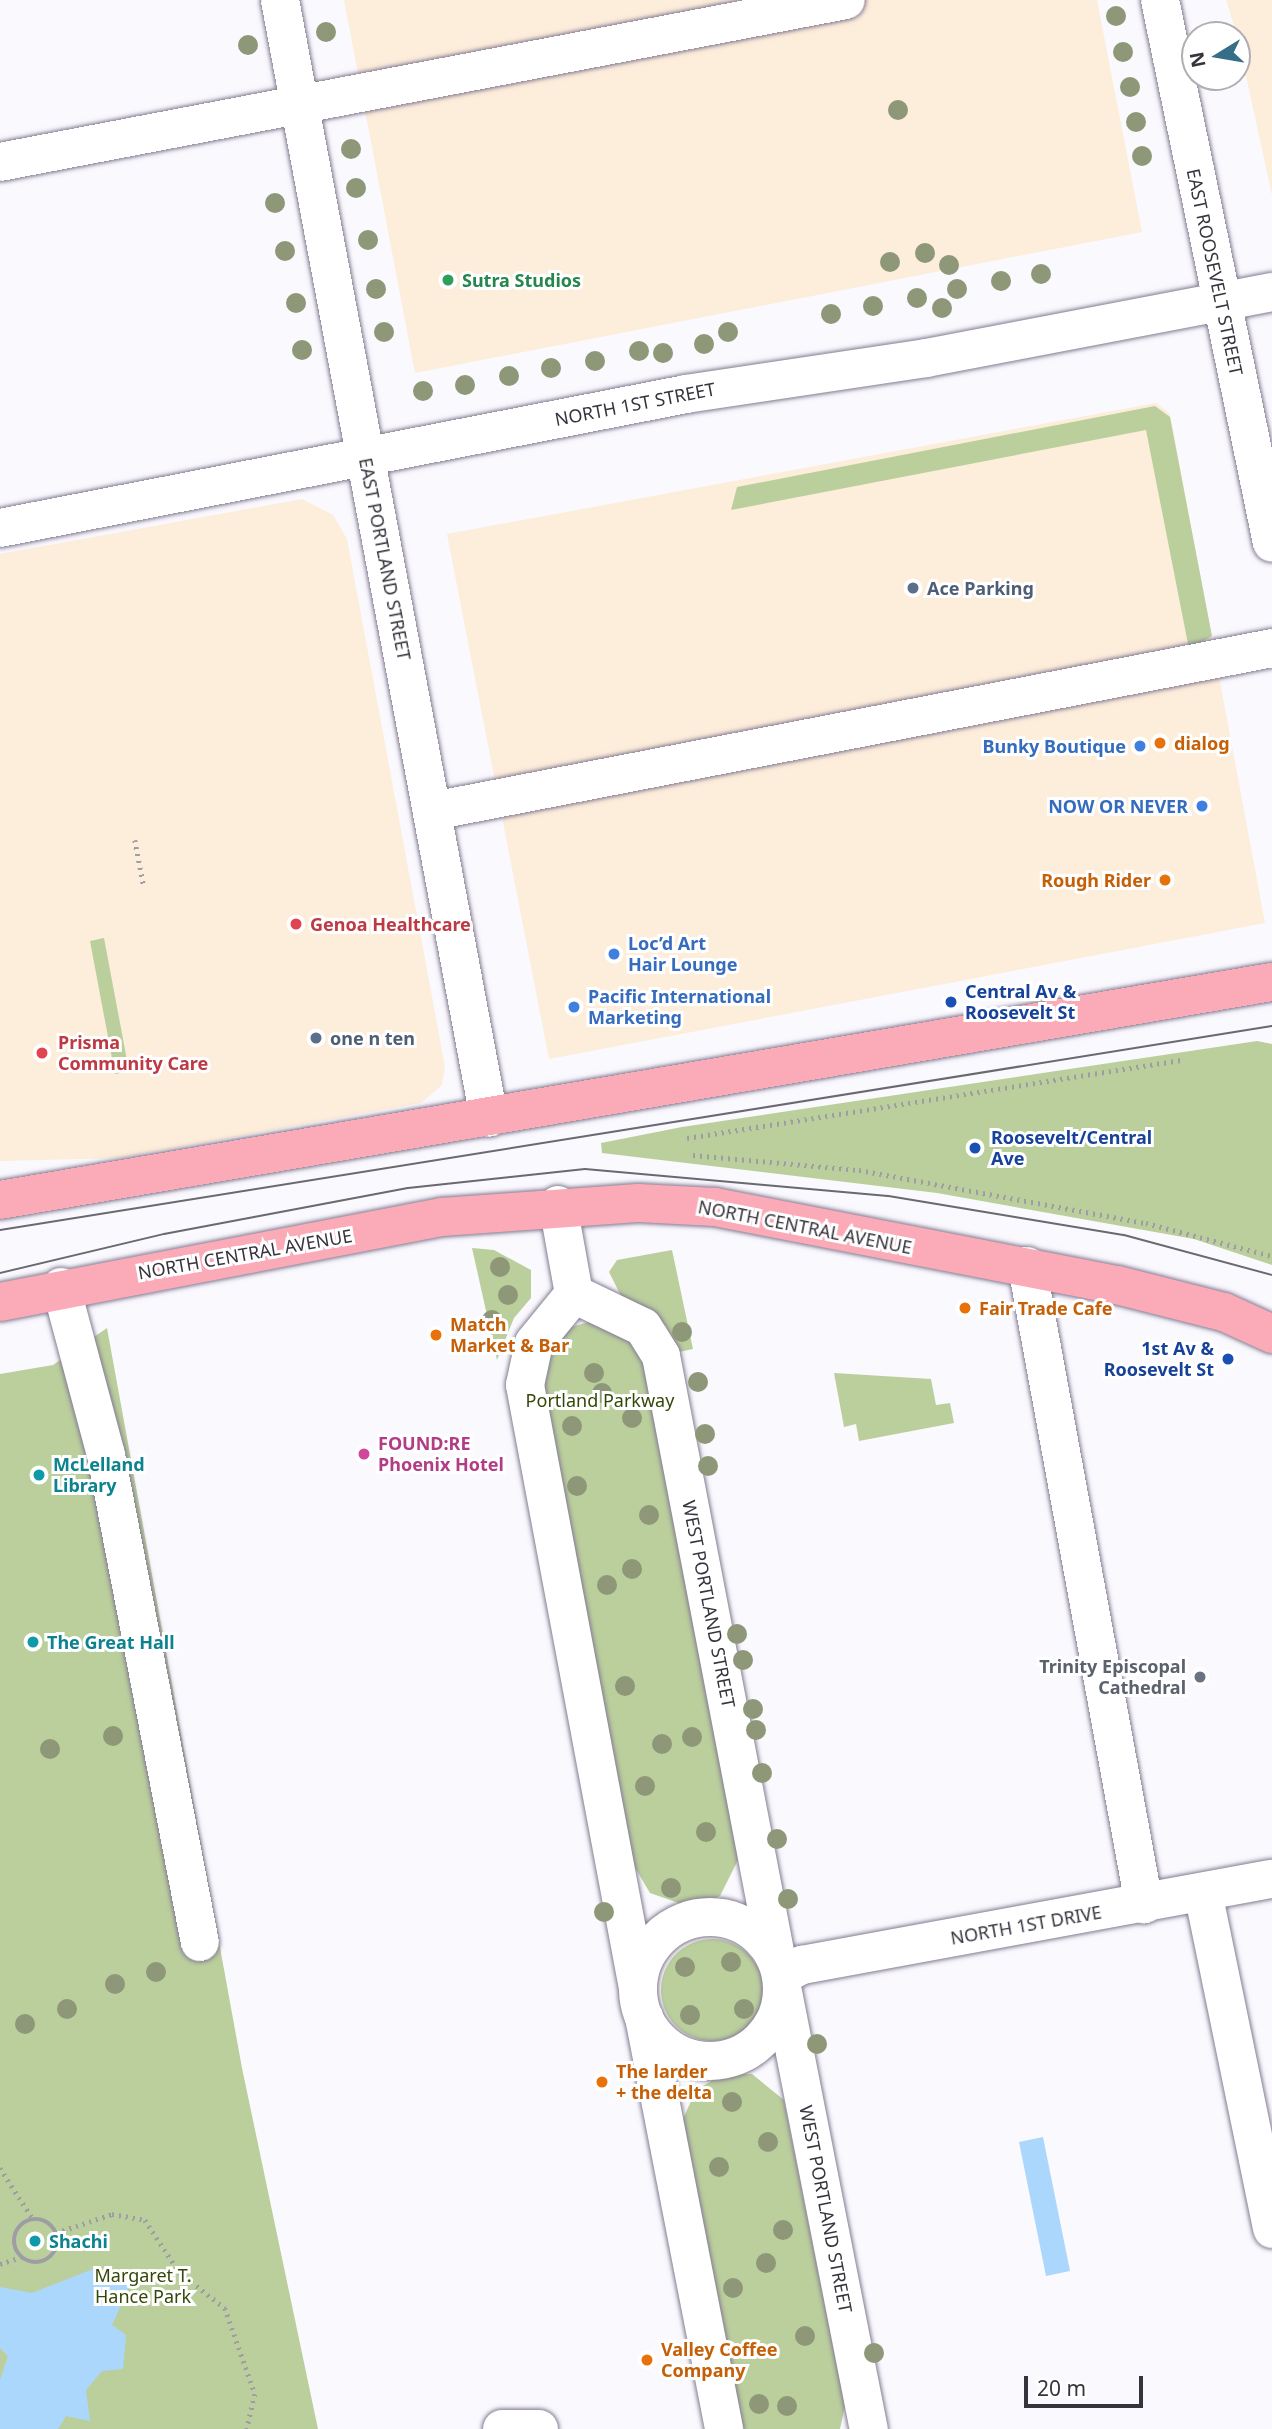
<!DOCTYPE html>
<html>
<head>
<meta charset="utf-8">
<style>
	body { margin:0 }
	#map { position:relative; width:1272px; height:2429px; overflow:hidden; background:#faf9fe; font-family:"Noto Sans",sans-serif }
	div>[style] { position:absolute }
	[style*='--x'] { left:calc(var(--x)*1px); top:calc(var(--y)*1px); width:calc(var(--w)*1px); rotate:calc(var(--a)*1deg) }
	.commercial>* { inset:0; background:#fdeddb }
	.green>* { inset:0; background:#bbcf9d }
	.round { border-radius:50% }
	.water>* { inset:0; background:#acd7fd }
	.path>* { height:4.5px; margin-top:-2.25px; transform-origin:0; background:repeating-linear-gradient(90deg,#9f9da4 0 2px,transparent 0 7px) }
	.path>.ring { margin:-2.25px; padding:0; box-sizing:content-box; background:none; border:4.5px solid #9f9da4; border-radius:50% }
	.roads { filter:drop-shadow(0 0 2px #847c92) drop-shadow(0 0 2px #847c92) }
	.minor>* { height:38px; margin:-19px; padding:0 19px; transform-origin:19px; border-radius:19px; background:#fff }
	.minor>.ring { margin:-19px; padding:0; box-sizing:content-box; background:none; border:38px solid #fff; border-radius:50% }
	.major>* { height:38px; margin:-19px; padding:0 19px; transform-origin:19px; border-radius:19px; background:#fbaab7 }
	.tram>* { height:2px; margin:-1px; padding:0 1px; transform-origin:1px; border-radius:1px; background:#6a6870 }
	.trees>* { width:20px; height:20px; margin:-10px; border-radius:50%; background:#8e9777 }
	.dots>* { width:19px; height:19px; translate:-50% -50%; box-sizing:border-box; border:4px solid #fff; border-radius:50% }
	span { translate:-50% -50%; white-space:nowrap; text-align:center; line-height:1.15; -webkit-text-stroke:6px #fff; paint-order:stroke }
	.street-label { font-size:18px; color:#37343d }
	.leisure-label { font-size:18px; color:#27864d; font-weight:700 }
	.left { translate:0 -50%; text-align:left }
	.service-label { font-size:18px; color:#4e5e75; font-weight:700 }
	.food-label { font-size:18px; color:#c56008; font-weight:700 }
	.right { translate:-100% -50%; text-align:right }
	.shop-label { font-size:18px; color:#366cbe; font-weight:700 }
	.health-label { font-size:18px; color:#be3a42; font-weight:700 }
	.transit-label { font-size:18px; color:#164399; font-weight:700 }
	.park-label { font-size:18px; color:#354708 }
	.hotel-label { font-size:18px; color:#b23c85; font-weight:700 }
	.culture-label { font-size:18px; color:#0d838f; font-weight:700 }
	.worship-label { font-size:18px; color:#5b616d; font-weight:700 }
	.north { position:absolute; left:1181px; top:21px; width:70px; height:70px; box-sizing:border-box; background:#fff; border:2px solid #afaeb1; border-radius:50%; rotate:259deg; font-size:19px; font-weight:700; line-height:28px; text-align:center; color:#37343d }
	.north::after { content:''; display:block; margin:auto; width:24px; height:32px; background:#366e88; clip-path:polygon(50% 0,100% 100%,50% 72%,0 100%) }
	.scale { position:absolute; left:1024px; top:2376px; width:119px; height:32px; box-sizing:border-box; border:4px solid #37343d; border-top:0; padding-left:9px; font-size:21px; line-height:24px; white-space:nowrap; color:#37343d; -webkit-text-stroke:5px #fff; paint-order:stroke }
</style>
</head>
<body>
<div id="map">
	<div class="commercial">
		<div style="clip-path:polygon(344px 0,1097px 0,1142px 232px,415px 373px)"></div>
		<div style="clip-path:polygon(1226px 0,1272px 0,1272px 195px,1237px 35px)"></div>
		<div style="clip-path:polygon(1156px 403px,1170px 414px,1265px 923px,549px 1059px,447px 534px)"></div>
		<div style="clip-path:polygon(302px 499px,333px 515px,347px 539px,445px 1067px,442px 1085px,421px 1103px,120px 1158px,0 1161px,0 554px)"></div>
	</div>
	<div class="green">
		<div style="clip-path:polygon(1155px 406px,1170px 417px,1212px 636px,1189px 649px,1146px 430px,731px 510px,737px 487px)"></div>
		<div style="clip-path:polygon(104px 938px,129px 1071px,115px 1074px,90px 941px)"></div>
		<div style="clip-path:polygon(1257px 1041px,1272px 1044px,1272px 1265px,1194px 1239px,937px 1193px,602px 1153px,601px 1143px,682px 1127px)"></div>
		<div style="clip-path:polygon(472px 1248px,494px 1250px,531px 1270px,531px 1298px,514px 1318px,497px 1360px)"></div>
		<div style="clip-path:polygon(672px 1250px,693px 1349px,679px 1352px,666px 1326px,622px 1298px,609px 1272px,617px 1260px)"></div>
		<div style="clip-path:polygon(600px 1319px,645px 1350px,739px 1858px,720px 1896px,693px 1908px,650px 1893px,634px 1866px,540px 1380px,560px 1330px)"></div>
		<div style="clip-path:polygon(107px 1328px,242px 2068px,318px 2429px,0 2429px,0 1374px,53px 1365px)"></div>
		<div style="clip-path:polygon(834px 1373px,931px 1379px,936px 1405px,950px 1403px,954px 1423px,859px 1441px,856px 1424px,844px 1427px)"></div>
		<div class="round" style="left:661px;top:1939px;width:102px;height:102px"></div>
		<div style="clip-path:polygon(725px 2073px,752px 2074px,784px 2100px,845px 2406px,840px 2429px,742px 2429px,682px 2121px,696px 2090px)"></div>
	</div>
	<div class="water">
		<div style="clip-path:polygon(1043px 2137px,1070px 2271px,1046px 2276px,1019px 2142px)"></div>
		<div style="clip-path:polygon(93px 2269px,125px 2273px,130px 2286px,112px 2325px,126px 2335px,123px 2369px,102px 2371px,86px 2390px,90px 2421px,66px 2416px,58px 2429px,0 2429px,0 2380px,8px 2356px,0 2348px,0 2287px,32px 2293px)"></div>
	</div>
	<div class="path">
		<div style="--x:135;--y:840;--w:48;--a:79.2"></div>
		<div style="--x:687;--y:1138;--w:500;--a:-8.97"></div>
		<div style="--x:693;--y:1155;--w:167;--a:5.2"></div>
		<div style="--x:859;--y:1170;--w:292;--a:10.5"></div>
		<div style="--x:1146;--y:1223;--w:130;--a:14.7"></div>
		<div style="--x:0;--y:2168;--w:61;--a:57.1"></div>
		<div class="ring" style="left:14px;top:2219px;width:39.5px;height:39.5px"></div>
		<div style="--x:56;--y:2233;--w:59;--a:-18.7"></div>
		<div style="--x:112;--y:2214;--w:34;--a:10"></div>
		<div style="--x:145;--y:2220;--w:64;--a:56.6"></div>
		<div style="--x:180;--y:2273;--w:57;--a:37.9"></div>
		<div style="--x:225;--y:2308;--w:91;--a:70.8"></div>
		<div style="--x:255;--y:2394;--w:36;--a:103"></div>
		<div style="--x:0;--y:2264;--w:22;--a:-18"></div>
	</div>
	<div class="roads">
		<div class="minor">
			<div style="--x:280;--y:0;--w:1137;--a:79.41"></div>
			<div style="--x:1160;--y:0;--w:554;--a:78.35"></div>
			<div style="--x:0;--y:162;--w:861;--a:-10.84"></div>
			<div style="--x:0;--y:528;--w:699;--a:-11.05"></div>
			<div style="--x:686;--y:394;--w:243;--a:-8.5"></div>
			<div style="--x:926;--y:358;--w:352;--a:-10.8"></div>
			<div style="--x:433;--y:811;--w:855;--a:-10.99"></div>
			<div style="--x:558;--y:1205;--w:90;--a:79.8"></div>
			<div style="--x:1027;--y:1266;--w:649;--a:79.61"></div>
			<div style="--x:61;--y:1287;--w:174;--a:75"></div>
			<div style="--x:106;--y:1455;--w:496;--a:79.1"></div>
			<div style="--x:574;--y:1294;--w:76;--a:25.6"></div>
			<div style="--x:643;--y:1327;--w:34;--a:58"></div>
			<div style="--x:661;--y:1356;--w:617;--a:79.16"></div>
			<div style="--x:574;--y:1294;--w:63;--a:129.2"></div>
			<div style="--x:534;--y:1343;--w:43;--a:102.1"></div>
			<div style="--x:525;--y:1385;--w:613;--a:79.39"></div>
			<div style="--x:1203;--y:1892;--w:344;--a:78.4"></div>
			<div class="ring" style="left:638px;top:1917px;width:106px;height:106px"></div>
			<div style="--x:781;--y:1976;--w:24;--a:-28"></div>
			<div style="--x:802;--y:1965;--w:478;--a:-10.4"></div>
			<div style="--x:783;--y:1992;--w:445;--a:78.9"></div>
			<div style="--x:644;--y:2017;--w:420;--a:79"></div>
			<div style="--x:502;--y:2429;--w:37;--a:0"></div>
		</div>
		<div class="major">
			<div style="--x:0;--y:1200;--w:1291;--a:-9.73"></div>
			<div style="--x:0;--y:1302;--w:450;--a:-10.9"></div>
			<div style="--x:442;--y:1217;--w:196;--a:-4.1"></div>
			<div style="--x:638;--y:1203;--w:77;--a:3"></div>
			<div style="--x:715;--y:1207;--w:409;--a:11"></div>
			<div style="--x:1117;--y:1285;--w:110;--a:14.2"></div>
			<div style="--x:1224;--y:1312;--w:53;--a:24.6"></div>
		</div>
	</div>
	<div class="tram">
		<div style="--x:0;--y:1230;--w:1288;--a:-9.11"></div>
		<div style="--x:0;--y:1273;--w:169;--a:-13.4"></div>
		<div style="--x:164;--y:1234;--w:248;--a:-10.7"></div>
		<div style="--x:408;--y:1188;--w:178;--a:-6.1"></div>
		<div style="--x:585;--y:1169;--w:304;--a:5.1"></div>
		<div style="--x:888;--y:1196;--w:239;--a:9.4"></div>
		<div style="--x:1124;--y:1235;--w:153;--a:15.1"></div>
	</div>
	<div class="trees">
		<div style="left:1116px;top:16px"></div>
		<div style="left:326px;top:32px"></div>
		<div style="left:248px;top:45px"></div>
		<div style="left:1123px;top:52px"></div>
		<div style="left:1130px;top:87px"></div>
		<div style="left:898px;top:110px"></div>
		<div style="left:1136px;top:122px"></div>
		<div style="left:351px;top:149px"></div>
		<div style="left:1142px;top:156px"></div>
		<div style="left:356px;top:188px"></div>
		<div style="left:275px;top:203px"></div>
		<div style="left:368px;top:240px"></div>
		<div style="left:285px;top:251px"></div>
		<div style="left:925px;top:253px"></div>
		<div style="left:890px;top:262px"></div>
		<div style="left:949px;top:265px"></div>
		<div style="left:1041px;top:274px"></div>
		<div style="left:1001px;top:281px"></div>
		<div style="left:376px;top:289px"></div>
		<div style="left:957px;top:289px"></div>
		<div style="left:917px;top:298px"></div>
		<div style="left:296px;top:303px"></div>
		<div style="left:873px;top:306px"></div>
		<div style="left:942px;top:308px"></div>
		<div style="left:831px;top:314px"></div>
		<div style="left:384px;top:332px"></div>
		<div style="left:728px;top:332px"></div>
		<div style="left:704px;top:344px"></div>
		<div style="left:302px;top:350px"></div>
		<div style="left:639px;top:351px"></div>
		<div style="left:663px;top:353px"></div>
		<div style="left:595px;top:361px"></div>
		<div style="left:551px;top:368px"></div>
		<div style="left:509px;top:376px"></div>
		<div style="left:465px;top:385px"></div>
		<div style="left:423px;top:391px"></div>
		<div style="left:500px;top:1267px"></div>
		<div style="left:508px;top:1295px"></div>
		<div style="left:492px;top:1320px"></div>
		<div style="left:682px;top:1332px"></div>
		<div style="left:594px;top:1373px"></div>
		<div style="left:698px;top:1382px"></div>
		<div style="left:602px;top:1393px"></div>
		<div style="left:632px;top:1418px"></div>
		<div style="left:572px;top:1426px"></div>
		<div style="left:705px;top:1434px"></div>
		<div style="left:708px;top:1466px"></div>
		<div style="left:577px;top:1486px"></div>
		<div style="left:649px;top:1515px"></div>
		<div style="left:632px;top:1569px"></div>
		<div style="left:607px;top:1585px"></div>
		<div style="left:737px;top:1634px"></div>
		<div style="left:743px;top:1660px"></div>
		<div style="left:625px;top:1686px"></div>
		<div style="left:753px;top:1709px"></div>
		<div style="left:756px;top:1730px"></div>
		<div style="left:113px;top:1736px"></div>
		<div style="left:692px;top:1737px"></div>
		<div style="left:662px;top:1744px"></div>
		<div style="left:50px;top:1749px"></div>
		<div style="left:762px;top:1773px"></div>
		<div style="left:645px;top:1786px"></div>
		<div style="left:706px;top:1832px"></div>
		<div style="left:777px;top:1839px"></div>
		<div style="left:671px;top:1888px"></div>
		<div style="left:788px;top:1899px"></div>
		<div style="left:604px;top:1912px"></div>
		<div style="left:731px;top:1962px"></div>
		<div style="left:685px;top:1967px"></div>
		<div style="left:156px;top:1972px"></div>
		<div style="left:115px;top:1984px"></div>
		<div style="left:67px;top:2009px"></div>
		<div style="left:744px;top:2009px"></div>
		<div style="left:690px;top:2015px"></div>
		<div style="left:25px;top:2024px"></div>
		<div style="left:817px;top:2044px"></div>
		<div style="left:732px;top:2102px"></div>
		<div style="left:768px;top:2142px"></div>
		<div style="left:719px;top:2167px"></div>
		<div style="left:783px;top:2230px"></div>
		<div style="left:766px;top:2263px"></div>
		<div style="left:733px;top:2288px"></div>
		<div style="left:805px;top:2336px"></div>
		<div style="left:874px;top:2353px"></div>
		<div style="left:759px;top:2404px"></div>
		<div style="left:787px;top:2406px"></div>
	</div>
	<div class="dots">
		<div style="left:448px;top:280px;background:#2e9e5b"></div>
		<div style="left:913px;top:588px;background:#5c6f8a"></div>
		<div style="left:1160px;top:743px;background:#e8710a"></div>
		<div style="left:1140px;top:746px;background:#3f7fe0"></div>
		<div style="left:1202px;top:806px;background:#3f7fe0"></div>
		<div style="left:1165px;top:880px;background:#e8710a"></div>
		<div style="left:296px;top:924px;background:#e0444e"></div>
		<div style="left:614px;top:954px;background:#3f7fe0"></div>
		<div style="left:951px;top:1002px;background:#1a4fb4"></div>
		<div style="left:574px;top:1007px;background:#3f7fe0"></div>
		<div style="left:316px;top:1038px;background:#5c6f8a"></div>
		<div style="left:42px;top:1053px;background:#e0444e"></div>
		<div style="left:975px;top:1148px;background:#1a4fb4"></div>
		<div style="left:965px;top:1308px;background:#e8710a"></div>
		<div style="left:436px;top:1335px;background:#e8710a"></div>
		<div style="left:1228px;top:1359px;background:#1a4fb4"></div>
		<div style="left:364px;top:1454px;background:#d1479c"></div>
		<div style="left:39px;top:1475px;background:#0f9aa8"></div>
		<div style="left:33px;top:1642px;background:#0f9aa8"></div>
		<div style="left:1200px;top:1677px;background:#6b7280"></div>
		<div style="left:602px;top:2082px;background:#e8710a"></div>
		<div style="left:35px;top:2241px;background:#0f9aa8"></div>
		<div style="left:647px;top:2360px;background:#e8710a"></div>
	</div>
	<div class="street-label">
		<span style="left:1215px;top:272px;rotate:78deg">EAST ROOSEVELT STREET</span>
		<span style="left:635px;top:404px;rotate:-11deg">NORTH 1ST STREET</span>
		<span style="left:385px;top:559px;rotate:79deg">EAST PORTLAND STREET</span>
		<span style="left:805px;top:1227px;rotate:11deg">NORTH CENTRAL AVENUE</span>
		<span style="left:245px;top:1254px;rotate:-10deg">NORTH CENTRAL AVENUE</span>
		<span style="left:709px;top:1604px;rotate:79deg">WEST PORTLAND STREET</span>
		<span style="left:1026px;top:1925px;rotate:-10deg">NORTH 1ST DRIVE</span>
		<span style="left:826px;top:2209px;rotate:79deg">WEST PORTLAND STREET</span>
	</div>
	<div class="leisure-label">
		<span class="left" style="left:462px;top:280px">Sutra Studios</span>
	</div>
	<div class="service-label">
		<span class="left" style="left:927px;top:588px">Ace Parking</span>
		<span class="left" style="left:330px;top:1038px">one n ten</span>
	</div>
	<div class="food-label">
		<span class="left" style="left:1174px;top:743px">dialog</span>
		<span class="right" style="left:1151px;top:880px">Rough Rider</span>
		<span class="left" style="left:979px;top:1308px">Fair Trade Cafe</span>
		<span class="left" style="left:450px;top:1335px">Match<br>Market &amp; Bar</span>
		<span class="left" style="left:616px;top:2082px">The larder<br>+ the delta</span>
		<span class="left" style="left:661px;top:2360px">Valley Coffee<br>Company</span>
	</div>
	<div class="shop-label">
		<span class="right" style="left:1126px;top:746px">Bunky Boutique</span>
		<span class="right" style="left:1188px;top:806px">NOW OR NEVER</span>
		<span class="left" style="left:628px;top:954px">Loc’d Art<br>Hair Lounge</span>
		<span class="left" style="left:588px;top:1007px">Pacific International<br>Marketing</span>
	</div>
	<div class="health-label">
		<span class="left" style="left:310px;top:924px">Genoa Healthcare</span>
		<span class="left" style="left:58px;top:1053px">Prisma<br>Community Care</span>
	</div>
	<div class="transit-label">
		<span class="left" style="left:965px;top:1002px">Central Av &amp;<br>Roosevelt St</span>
		<span class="left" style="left:991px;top:1148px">Roosevelt/Central<br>Ave</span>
		<span class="right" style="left:1214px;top:1359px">1st Av &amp;<br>Roosevelt St</span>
	</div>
	<div class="park-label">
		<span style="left:600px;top:1400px">Portland Parkway</span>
		<span style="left:143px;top:2286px">Margaret T.<br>Hance Park</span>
	</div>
	<div class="hotel-label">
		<span class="left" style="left:378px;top:1454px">FOUND:RE<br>Phoenix Hotel</span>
	</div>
	<div class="culture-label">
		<span class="left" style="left:53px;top:1475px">McLelland<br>Library</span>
		<span class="left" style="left:47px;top:1642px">The Great Hall</span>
		<span class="left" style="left:49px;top:2241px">Shachi</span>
	</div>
	<div class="worship-label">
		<span class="right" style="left:1186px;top:1677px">Trinity Episcopal<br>Cathedral</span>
	</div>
	<div class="north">N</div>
	<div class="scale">20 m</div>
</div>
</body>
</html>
